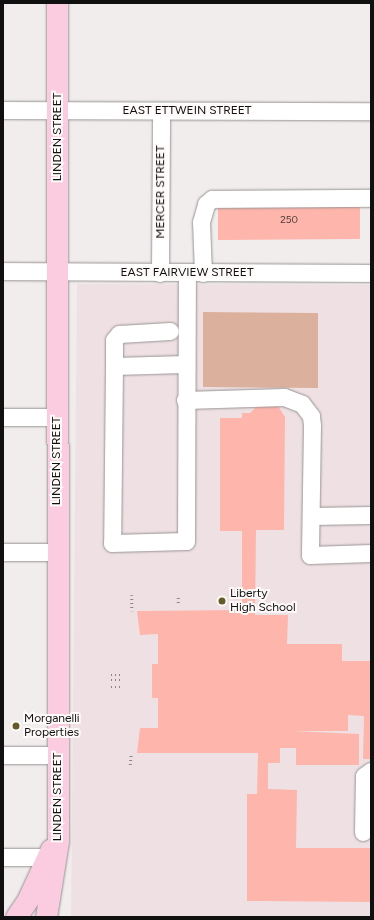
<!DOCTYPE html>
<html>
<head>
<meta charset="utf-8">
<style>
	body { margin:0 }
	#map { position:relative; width:374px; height:920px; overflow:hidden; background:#f1eded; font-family:Figtree,sans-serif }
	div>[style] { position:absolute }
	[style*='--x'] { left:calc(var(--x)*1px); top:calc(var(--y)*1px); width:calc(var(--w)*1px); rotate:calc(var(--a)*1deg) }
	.built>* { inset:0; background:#efe1e3 }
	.green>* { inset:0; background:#dbb19d }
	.building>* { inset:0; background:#feb5ab }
	.path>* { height:2.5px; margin-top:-1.25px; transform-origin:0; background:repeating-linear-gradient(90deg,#898787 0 1px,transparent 0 4px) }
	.roads { filter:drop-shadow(0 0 1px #989394) drop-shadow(0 0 1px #989394) }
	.minor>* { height:17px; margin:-8.5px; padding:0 8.5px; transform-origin:8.5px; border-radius:8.5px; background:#fff }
	.major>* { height:21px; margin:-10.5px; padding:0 10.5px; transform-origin:10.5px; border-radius:10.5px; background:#fbcbe0 }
	.dots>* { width:11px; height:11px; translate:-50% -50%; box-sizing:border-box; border:2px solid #fffafa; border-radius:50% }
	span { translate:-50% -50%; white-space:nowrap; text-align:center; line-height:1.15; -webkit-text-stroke:4px #fffafa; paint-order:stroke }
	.number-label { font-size:10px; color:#4c3937 }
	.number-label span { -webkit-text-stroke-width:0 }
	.street-label { font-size:12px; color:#111010 }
	.poi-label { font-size:12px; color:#111010 }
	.left { translate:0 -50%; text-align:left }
	.frame { position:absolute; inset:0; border:4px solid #111010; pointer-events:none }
</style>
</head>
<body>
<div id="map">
	<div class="built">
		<div style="clip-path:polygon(77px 284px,371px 285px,371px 917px,71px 917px)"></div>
	</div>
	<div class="green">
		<div style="clip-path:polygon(203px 312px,318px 313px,318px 388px,203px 387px)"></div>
	</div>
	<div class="building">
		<div style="clip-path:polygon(360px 200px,360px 239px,218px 240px,218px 201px)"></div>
		<div style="clip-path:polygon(257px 406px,278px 406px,285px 417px,284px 530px,256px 530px,255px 615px,288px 615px,287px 644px,342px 644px,342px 661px,371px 661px,371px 759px,363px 759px,364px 716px,348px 715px,348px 731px,292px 731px,359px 734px,359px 765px,296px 765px,296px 748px,280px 748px,280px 763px,268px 763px,268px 789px,297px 790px,296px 848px,371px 848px,371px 902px,247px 901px,247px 794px,257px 794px,258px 753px,137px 753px,140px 728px,158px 728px,158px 698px,152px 698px,152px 664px,158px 664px,158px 634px,140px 635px,137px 611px,242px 610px,242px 531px,220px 531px,220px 418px,242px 418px,242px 413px,250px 413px)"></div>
	</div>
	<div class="path">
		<div style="--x:132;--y:595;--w:16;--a:90"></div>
		<div style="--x:178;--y:603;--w:6;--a:-90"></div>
		<div style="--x:111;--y:675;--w:9;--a:0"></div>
		<div style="--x:111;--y:680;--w:9;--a:0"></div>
		<div style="--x:111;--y:687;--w:9;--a:0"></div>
		<div style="--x:130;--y:765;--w:12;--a:-85"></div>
	</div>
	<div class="roads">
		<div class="minor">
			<div style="--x:3;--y:110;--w:368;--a:0.2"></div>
			<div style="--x:3;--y:271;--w:368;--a:0.3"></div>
			<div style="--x:160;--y:273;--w:162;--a:-89.6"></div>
			<div style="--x:203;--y:273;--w:51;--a:-92.2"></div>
			<div style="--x:201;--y:222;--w:19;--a:-74"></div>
			<div style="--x:206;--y:204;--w:8;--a:-40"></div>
			<div style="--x:212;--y:199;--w:159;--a:-0.4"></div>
			<div style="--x:185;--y:364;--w:71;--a:178.4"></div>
			<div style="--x:114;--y:366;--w:177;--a:90.6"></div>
			<div style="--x:112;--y:543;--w:74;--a:-1.5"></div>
			<div style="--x:186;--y:541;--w:268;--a:-89.8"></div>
			<div style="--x:114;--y:366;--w:26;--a:-90"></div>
			<div style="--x:114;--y:340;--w:8;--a:-50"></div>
			<div style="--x:119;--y:334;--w:51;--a:-3.4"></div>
			<div style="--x:185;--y:400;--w:99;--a:-1.7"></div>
			<div style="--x:284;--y:397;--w:19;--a:21"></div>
			<div style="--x:302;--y:404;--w:15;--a:53"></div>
			<div style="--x:311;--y:416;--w:9;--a:84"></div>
			<div style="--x:312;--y:425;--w:130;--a:90.9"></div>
			<div style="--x:310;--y:555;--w:61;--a:-1.9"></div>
			<div style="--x:3;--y:417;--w:54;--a:0"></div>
			<div style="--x:311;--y:516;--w:60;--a:-1"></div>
			<div style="--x:3;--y:552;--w:55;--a:0"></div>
			<div style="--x:3;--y:755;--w:54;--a:0"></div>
			<div style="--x:363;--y:832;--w:56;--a:-89"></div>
			<div style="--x:364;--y:776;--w:9;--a:-36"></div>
			<div style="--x:3;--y:857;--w:41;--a:0"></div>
		</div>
		<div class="major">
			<div style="--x:16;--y:917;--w:22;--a:-56"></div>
			<div style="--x:28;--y:899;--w:55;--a:-65.3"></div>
			<div style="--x:46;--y:917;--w:77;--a:-81"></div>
			<div style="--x:58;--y:841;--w:838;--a:-90.07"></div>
		</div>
	</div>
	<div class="dots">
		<div style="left:222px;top:601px;background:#635b28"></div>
		<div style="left:16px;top:726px;background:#635b28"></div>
	</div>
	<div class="number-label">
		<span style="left:289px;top:220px">250</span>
	</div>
	<div class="street-label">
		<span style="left:187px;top:111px">EAST ETTWEIN STREET</span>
		<span style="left:58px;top:137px;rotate:-90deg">LINDEN STREET</span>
		<span style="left:161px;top:192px;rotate:-90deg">MERCER STREET</span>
		<span style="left:187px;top:273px">EAST FAIRVIEW STREET</span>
		<span style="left:57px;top:461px;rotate:-90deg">LINDEN STREET</span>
		<span style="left:58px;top:797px;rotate:-90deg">LINDEN STREET</span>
	</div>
	<div class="poi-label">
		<span class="left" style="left:230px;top:601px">Liberty<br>High School</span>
		<span class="left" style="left:24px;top:726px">Morganelli<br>Properties</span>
	</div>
	<div class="frame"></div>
</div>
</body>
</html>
